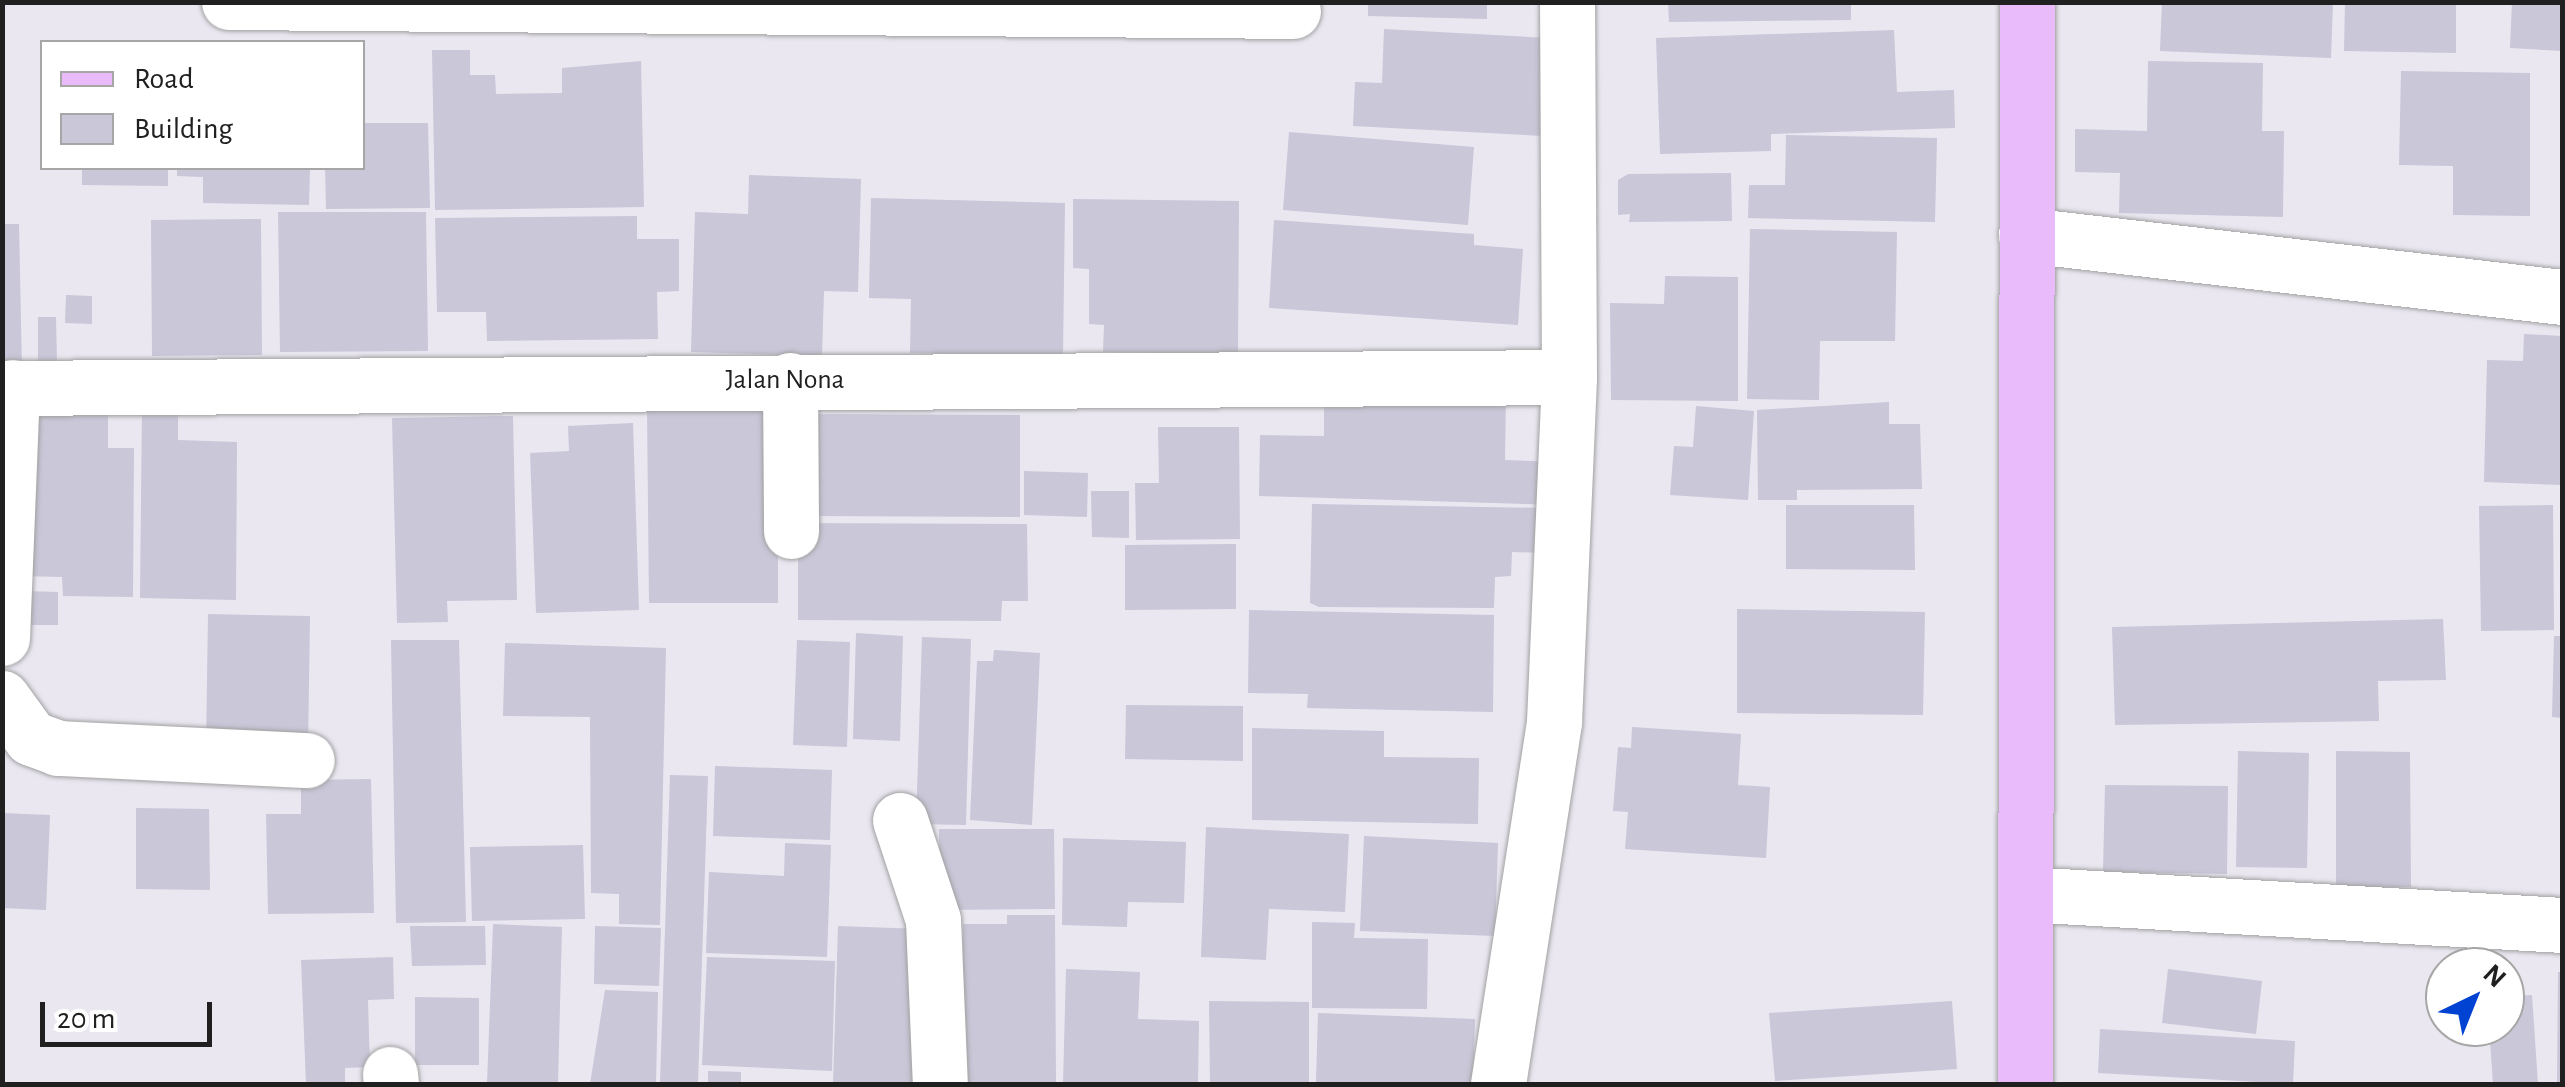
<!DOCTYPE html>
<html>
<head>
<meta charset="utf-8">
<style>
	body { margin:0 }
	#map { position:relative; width:2565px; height:1087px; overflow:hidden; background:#eae7f1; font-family:"Alegreya Sans",sans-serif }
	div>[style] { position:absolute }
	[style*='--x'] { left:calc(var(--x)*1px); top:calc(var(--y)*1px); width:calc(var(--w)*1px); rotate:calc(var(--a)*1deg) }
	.building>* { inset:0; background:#c9c7d8 }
	.roads { filter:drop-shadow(0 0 2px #a1a1a1) drop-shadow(0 0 2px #a1a1a1) }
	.street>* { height:55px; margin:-27.5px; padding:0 27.5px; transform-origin:27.5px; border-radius:27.5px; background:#fff }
	.secondary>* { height:55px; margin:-27.5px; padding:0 27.5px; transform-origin:27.5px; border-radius:27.5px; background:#e9bbfa }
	span { translate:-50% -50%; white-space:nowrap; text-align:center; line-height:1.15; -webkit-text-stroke:9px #fff; paint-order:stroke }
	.street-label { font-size:28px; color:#202020 }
	.frame { position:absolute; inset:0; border:5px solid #202020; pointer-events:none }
	.legend { position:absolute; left:40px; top:40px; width:325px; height:130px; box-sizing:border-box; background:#fff; border:2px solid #a6a6a6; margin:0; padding:12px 18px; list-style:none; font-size:30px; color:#202020 }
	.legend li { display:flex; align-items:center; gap:20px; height:50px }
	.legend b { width:50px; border:2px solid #a6a6a6 }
	.north { position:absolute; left:2425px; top:947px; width:100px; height:100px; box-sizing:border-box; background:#fff; border:2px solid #a6a6a6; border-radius:50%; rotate:43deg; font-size:28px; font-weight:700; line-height:40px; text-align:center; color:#202020 }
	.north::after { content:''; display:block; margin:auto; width:35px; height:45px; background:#0042d1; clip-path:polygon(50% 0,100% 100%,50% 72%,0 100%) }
	.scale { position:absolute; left:40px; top:1002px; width:172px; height:45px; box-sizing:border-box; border:5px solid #202020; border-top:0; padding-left:12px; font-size:30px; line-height:35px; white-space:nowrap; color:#202020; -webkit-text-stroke:8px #fff; paint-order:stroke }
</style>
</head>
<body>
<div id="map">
	<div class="building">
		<div style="clip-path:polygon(1368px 2px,1487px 2px,1487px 19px,1368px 16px)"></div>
		<div style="clip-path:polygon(1668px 2px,1851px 2px,1851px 20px,1669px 22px)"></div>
		<div style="clip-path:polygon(2162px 2px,2333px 2px,2331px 58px,2160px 51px)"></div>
		<div style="clip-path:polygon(2345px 2px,2456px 2px,2456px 53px,2344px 51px)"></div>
		<div style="clip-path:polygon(2512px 2px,2562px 2px,2562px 51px,2510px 48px)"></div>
		<div style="clip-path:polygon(1384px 29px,1548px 38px,1543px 136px,1353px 126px,1355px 82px,1382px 83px)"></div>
		<div style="clip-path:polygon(1894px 30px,1897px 92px,1954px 90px,1955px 128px,1771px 134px,1771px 151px,1660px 154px,1656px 38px)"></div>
		<div style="clip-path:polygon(432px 50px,470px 50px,470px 75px,495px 75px,496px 94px,562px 93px,562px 68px,641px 61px,644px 207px,435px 210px)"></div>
		<div style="clip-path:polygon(2148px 61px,2263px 63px,2262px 131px,2284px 131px,2283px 217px,2119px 213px,2120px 173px,2075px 172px,2075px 129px,2147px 131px)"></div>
		<div style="clip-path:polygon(2401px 71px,2530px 73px,2530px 216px,2453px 215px,2453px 166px,2399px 165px)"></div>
		<div style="clip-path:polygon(362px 123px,428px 123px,430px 208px,326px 209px,325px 168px,362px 168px)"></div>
		<div style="clip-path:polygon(1289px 132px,1474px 147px,1468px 225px,1283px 210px)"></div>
		<div style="clip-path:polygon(1786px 135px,1937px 138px,1935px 222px,1748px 218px,1749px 185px,1785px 185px)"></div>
		<div style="clip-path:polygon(82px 168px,168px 168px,168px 186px,82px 185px)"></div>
		<div style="clip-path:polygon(177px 168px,310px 168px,309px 205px,203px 203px,203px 177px,177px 176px)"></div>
		<div style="clip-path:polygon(1731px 173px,1732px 221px,1629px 222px,1630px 214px,1618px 215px,1618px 180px,1628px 174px)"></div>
		<div style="clip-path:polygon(749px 175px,861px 179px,858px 292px,824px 291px,822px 356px,691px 352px,695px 212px,748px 214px)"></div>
		<div style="clip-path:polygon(871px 198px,1065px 203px,1063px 356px,910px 353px,911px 299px,869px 298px)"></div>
		<div style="clip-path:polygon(1073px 199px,1239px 201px,1238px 354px,1103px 352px,1104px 325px,1089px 324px,1089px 269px,1073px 268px)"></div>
		<div style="clip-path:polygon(278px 212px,426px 212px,428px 351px,280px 352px)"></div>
		<div style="clip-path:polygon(637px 216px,637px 239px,679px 239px,679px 291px,657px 292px,658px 339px,487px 341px,486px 312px,437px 312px,435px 218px)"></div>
		<div style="clip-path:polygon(261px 219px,262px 355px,152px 356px,151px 220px)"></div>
		<div style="clip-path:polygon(1274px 220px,1474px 234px,1474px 245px,1523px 249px,1518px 325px,1269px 308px)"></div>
		<div style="clip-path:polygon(2px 224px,19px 224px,22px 369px,2px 370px)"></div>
		<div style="clip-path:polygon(1750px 229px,1897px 232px,1895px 341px,1820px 341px,1819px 400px,1747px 399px)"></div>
		<div style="clip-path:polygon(1665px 276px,1738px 277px,1738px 401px,1611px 400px,1610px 303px,1664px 304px)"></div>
		<div style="clip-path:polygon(66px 295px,92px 296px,92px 324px,65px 323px)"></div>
		<div style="clip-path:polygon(38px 317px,56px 317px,57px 364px,38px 365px)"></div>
		<div style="clip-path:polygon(2524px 334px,2562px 336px,2562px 485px,2484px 482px,2487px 360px,2523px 361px)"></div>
		<div style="clip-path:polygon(1324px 387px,1506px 393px,1505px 460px,1559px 462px,1558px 505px,1259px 496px,1260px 435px,1324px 436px)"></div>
		<div style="clip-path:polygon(22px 399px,108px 400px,108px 448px,134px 448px,133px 597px,63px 596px,62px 577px,21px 576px)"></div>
		<div style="clip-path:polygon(1889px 402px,1889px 424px,1920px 424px,1922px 489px,1797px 490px,1797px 500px,1758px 500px,1757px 410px)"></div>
		<div style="clip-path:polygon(142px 405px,178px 406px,178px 440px,237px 442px,236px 600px,140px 598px)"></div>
		<div style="clip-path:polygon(1696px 406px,1754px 411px,1748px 500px,1670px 495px,1674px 446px,1693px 447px)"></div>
		<div style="clip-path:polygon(647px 408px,778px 408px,778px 603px,649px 603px)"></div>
		<div style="clip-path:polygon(797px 414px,1020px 415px,1020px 517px,811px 516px)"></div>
		<div style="clip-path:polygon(513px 416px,517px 600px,447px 601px,448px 622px,397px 623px,392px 418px)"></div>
		<div style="clip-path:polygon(633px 423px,639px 610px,536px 613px,530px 453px,569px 451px,568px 426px)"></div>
		<div style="clip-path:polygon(1158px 427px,1239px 427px,1240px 539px,1136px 540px,1135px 483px,1159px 483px)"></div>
		<div style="clip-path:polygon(1024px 471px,1088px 473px,1087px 517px,1024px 515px)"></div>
		<div style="clip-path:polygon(1091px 491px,1129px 491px,1129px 538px,1092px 537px)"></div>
		<div style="clip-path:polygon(1312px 504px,1548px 508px,1547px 553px,1512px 552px,1511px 576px,1495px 577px,1494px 608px,1319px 607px,1310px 603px)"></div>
		<div style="clip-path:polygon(1786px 505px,1914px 505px,1915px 570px,1786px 569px)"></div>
		<div style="clip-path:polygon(2553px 505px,2554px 630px,2481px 631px,2479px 506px)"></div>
		<div style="clip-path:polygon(798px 523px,1027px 524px,1028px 601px,1002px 601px,1001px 621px,798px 620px)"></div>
		<div style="clip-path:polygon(1236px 544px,1236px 609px,1125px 610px,1125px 545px)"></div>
		<div style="clip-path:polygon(25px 591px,58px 592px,58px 625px,25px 625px)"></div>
		<div style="clip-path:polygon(1737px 609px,1925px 612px,1923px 715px,1737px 713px)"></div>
		<div style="clip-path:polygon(1249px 610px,1494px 615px,1493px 712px,1307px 708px,1308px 694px,1248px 693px)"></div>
		<div style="clip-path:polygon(208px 614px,310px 616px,308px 749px,206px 747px)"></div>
		<div style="clip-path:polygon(2443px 619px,2446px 680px,2378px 681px,2379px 721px,2115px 725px,2112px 627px)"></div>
		<div style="clip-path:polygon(856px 633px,903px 636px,900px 741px,853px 739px)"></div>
		<div style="clip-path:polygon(2554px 636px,2562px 636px,2562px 718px,2552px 717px)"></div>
		<div style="clip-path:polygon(922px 637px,971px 639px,966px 825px,916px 824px)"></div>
		<div style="clip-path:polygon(391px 640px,459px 640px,466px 922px,396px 923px)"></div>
		<div style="clip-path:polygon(797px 640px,850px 642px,847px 747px,793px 745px)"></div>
		<div style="clip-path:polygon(505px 643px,666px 648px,660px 925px,619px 924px,619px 894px,591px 893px,590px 717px,503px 716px)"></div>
		<div style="clip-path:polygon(994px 650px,1040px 653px,1032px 825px,970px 820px,977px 661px,993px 661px)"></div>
		<div style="clip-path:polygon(1126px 705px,1243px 706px,1243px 761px,1125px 759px)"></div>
		<div style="clip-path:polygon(1632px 727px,1741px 734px,1738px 785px,1770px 787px,1766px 858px,1625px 849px,1628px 812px,1613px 811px,1618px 747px,1631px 748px)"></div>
		<div style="clip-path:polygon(1252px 728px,1384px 731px,1384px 757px,1479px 758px,1478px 824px,1252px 820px)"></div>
		<div style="clip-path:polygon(2238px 751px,2309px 753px,2307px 868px,2236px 867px)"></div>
		<div style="clip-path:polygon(2336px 751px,2410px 752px,2411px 887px,2336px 888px)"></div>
		<div style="clip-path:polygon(715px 766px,832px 770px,830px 840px,713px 836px)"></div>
		<div style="clip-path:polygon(670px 775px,708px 776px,698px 1084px,660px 1084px)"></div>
		<div style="clip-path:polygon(371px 779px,374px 913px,268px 914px,266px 814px,301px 814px,301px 780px)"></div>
		<div style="clip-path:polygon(2105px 785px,2228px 786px,2227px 874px,2103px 872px)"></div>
		<div style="clip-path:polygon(136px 808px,209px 809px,210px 890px,136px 889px)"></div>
		<div style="clip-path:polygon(2px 813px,50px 815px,46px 910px,2px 908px)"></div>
		<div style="clip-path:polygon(1206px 827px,1349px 834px,1345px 912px,1269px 909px,1266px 960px,1201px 957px)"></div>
		<div style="clip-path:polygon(939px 829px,1054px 829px,1055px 909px,940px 910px)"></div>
		<div style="clip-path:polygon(1364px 836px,1498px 843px,1495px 936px,1360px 931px)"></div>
		<div style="clip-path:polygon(1063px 838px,1186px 842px,1184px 903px,1128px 902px,1127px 927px,1062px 925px)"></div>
		<div style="clip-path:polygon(785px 843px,831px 845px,827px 957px,706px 953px,709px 872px,784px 876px)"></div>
		<div style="clip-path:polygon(583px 845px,585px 919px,472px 921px,470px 847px)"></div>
		<div style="clip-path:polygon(1007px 915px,1055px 915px,1056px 1084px,965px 1084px,944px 953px,963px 954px,963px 924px,1007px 924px)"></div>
		<div style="clip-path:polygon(1312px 922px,1355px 923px,1354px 938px,1428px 939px,1427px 1009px,1312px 1008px)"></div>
		<div style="clip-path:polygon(493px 924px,562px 927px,558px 1084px,487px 1084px)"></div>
		<div style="clip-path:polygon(410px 926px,485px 926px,486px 965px,412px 966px)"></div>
		<div style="clip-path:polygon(595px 926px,661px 928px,659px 986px,594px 984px)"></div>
		<div style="clip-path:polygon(838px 926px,922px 929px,917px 1084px,833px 1084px)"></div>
		<div style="clip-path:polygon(393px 957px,394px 999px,368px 1000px,370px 1067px,345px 1068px,345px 1083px,306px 1084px,301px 960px)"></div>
		<div style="clip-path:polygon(707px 957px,835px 961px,832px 1071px,702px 1065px)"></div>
		<div style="clip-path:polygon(1066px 969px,1140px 972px,1138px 1019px,1199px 1021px,1198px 1084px,1063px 1084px)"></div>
		<div style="clip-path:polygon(2168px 969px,2262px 981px,2256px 1034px,2162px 1023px)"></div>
		<div style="clip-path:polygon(2558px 972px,2562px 972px,2562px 1084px,2557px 1084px)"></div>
		<div style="clip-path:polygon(605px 990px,658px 992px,656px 1084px,590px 1084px)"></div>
		<div style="clip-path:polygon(2532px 995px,2538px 1084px,2493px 1084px,2489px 1027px,2505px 1027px,2505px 997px)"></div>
		<div style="clip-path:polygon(415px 997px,479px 998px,479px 1065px,415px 1065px)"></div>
		<div style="clip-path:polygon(1209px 1001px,1309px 1002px,1309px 1084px,1210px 1084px)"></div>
		<div style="clip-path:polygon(1952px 1001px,1957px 1069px,1775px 1081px,1769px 1013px)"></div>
		<div style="clip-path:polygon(1318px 1013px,1475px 1019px,1473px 1084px,1316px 1082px)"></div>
		<div style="clip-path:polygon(2100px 1029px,2295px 1041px,2293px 1084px,2098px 1073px)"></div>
		<div style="clip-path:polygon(708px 1071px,741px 1072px,741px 1084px,708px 1084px)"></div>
	</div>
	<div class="roads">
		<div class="street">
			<div style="--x:229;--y:2;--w:1064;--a:0.48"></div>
			<div style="--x:2026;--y:235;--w:540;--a:6.6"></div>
			<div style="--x:790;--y:380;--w:151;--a:89.6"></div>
			<div style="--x:2;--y:388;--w:1567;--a:-0.4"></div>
			<div style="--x:2;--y:638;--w:251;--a:-87.7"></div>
			<div style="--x:2;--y:698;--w:49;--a:54.1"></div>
			<div style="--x:31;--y:738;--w:29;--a:20"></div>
			<div style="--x:58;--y:748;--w:249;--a:2.8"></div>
			<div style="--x:900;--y:820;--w:105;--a:71.7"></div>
			<div style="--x:933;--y:920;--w:164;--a:87.6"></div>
			<div style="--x:2025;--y:894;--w:538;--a:3.3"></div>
			<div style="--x:390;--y:1074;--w:10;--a:84"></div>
			<div style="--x:1498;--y:1084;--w:366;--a:-81.2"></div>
			<div style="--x:1554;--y:722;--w:345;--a:-87.5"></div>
			<div style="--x:1569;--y:377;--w:375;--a:-90.3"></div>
		</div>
		<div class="secondary">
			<div style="--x:2025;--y:1084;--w:1082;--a:-89.89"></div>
		</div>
	</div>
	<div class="street-label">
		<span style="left:785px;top:380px">Jalan Nona</span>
	</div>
	<div class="frame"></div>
	<ul class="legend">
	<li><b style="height:12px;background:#e9bbfa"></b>Road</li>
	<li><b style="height:28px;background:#c9c7d8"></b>Building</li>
	</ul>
	<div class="north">N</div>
	<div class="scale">20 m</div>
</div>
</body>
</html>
